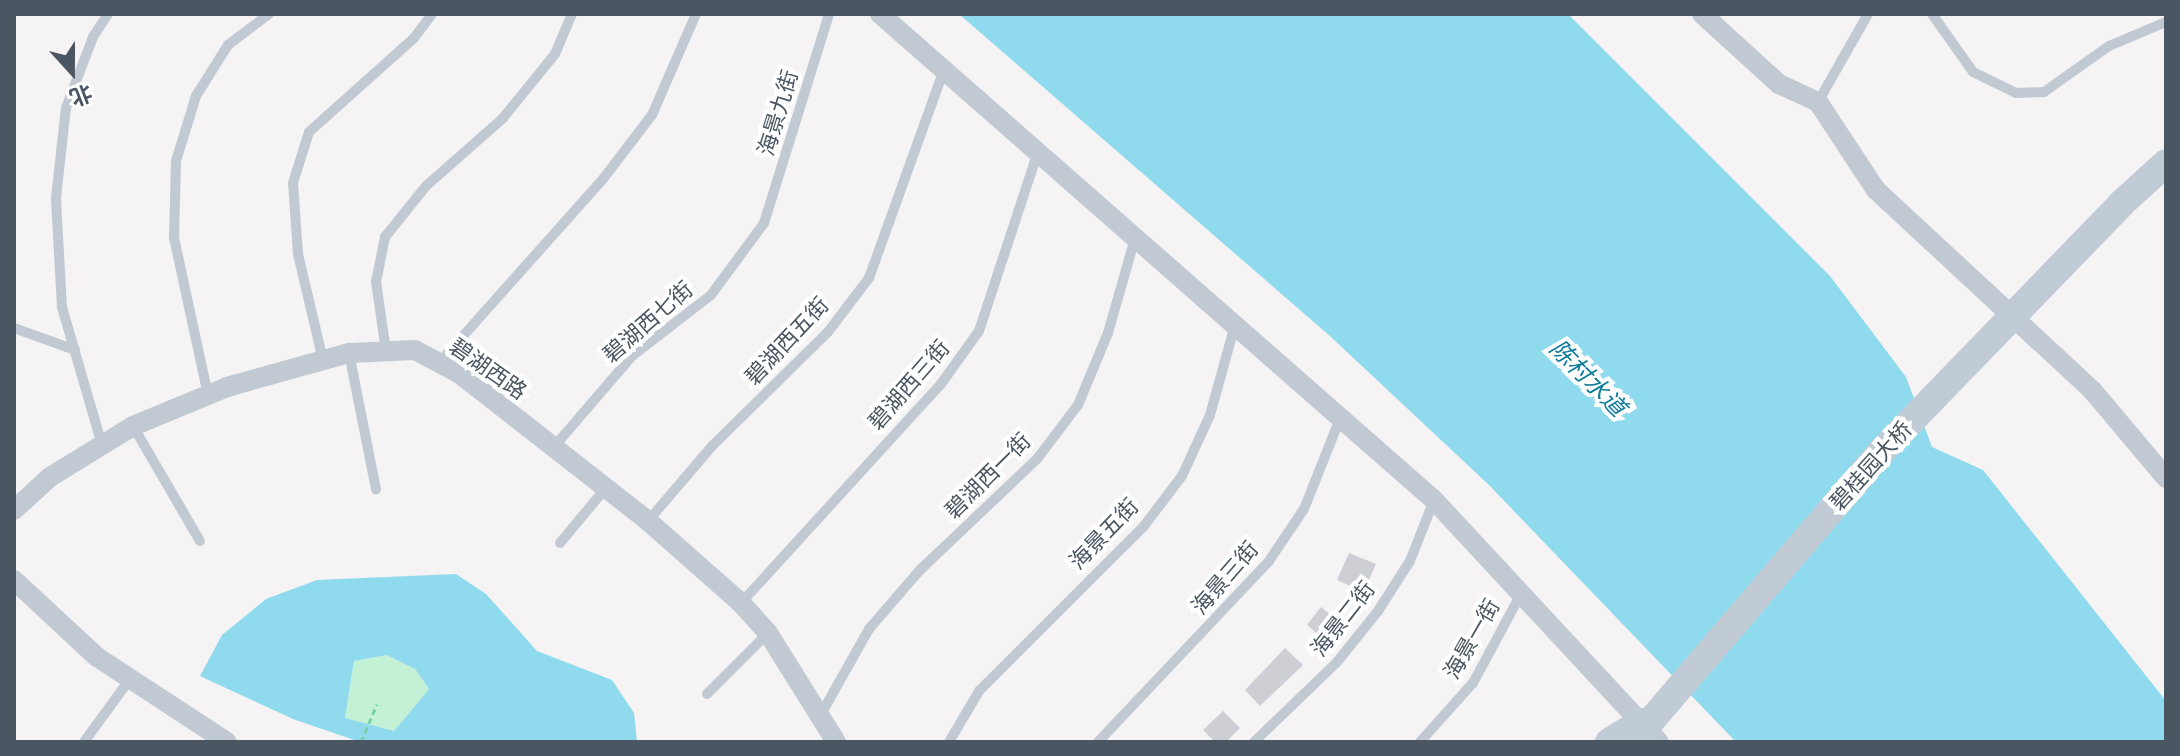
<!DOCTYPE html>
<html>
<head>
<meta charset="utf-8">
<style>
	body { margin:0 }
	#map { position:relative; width:2180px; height:756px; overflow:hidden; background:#f5f3f3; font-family:"DM Sans","Noto Sans SC",sans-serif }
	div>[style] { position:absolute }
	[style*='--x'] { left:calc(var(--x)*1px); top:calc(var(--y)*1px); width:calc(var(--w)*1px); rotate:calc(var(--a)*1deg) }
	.green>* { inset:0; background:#c3f1d5 }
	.water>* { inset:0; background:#90daee }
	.building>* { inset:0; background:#cdcfd5 }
	.path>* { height:3px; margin-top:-1.5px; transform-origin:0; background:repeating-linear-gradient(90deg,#7ad0a6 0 6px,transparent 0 10px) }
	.service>* { height:10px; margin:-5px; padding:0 5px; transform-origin:5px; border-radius:5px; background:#c1cad2 }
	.minor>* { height:20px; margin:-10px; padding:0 10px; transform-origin:10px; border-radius:10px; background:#c1cad2 }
	.secondary>* { height:28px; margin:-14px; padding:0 14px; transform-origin:14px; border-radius:14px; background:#c1cbd6 }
	.secondary-bridge>* { height:28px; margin:-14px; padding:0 14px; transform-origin:14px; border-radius:14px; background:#c1cbd6 }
	span { translate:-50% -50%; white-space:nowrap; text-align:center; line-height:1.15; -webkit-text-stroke:8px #fff; paint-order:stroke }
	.street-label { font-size:22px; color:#4a5661 }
	.water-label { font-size:24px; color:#0c7c9b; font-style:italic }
	.frame { position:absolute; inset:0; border:16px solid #4a5661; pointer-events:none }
	.north { position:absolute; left:32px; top:32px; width:80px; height:80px; -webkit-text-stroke:6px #fff; paint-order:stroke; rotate:159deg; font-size:22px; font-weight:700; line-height:32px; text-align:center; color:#4a5661 }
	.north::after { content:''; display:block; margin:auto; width:28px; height:36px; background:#4a5661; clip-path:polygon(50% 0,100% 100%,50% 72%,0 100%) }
</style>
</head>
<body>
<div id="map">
	<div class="green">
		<div style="clip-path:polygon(387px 655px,415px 669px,429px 689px,394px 731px,345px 718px,354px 661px)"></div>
	</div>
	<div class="water">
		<div style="clip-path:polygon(959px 14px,1568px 14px,1830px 276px,1906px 377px,1932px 447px,1983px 470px,2166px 701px,2166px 742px,1736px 742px,1489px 485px,1331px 337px)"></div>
		<div style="clip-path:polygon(evenodd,456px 574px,486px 594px,537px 651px,612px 680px,634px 713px,637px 742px,360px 742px,293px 719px,200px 676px,222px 635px,266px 599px,317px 580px,456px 574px,387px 655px,415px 669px,429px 689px,394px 731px,345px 718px,354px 661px,387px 655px)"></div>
	</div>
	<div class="building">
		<div style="clip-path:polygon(1349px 553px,1376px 564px,1364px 592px,1337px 580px)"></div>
		<div style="clip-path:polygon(1321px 607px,1341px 623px,1326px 641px,1307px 625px)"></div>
		<div style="clip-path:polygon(1285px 648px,1303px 665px,1260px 706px,1245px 690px)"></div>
		<div style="clip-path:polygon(1223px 711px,1240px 728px,1226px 742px,1215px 742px,1203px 730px)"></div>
	</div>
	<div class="path">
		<div style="--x:361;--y:742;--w:41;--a:-67.2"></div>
	</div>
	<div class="service">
		<div style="--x:1932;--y:14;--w:71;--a:54.7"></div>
		<div style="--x:1973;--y:72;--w:48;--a:26"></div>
		<div style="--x:2016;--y:93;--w:28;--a:-2"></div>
		<div style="--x:2044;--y:92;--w:80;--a:-35.3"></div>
		<div style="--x:2109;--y:46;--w:62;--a:-22.8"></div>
		<div style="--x:1818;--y:102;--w:101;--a:-60.4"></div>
		<div style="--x:14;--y:328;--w:65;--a:19.8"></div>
		<div style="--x:386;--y:351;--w:70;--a:-98.2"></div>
		<div style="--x:376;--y:282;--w:46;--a:-78.7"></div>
		<div style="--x:385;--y:237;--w:65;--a:-51.2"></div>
		<div style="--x:426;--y:186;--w:103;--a:-41.4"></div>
		<div style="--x:503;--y:118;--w:82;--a:-50.9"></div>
		<div style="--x:555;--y:54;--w:43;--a:-67"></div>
		<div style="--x:349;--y:353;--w:139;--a:78.8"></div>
		<div style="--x:323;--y:360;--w:109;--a:-103.3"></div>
		<div style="--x:298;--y:254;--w:71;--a:-94"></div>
		<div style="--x:293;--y:183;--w:53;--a:-72.6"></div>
		<div style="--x:309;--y:132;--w:141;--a:-41.8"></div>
		<div style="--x:414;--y:38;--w:30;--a:-53"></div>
		<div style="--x:439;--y:363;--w:246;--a:-48.3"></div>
		<div style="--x:603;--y:179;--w:81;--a:-52.6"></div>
		<div style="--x:652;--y:115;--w:110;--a:-66.5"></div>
		<div style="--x:208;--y:395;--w:161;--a:-102.2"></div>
		<div style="--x:174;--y:238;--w:77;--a:-88.5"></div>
		<div style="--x:176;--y:161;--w:68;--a:-72.9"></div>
		<div style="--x:196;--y:96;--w:60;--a:-57.9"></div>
		<div style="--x:228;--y:45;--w:51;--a:-37.1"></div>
		<div style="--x:133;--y:426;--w:133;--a:59.8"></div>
		<div style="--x:102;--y:445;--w:144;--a:-106.2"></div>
		<div style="--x:62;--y:307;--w:109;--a:-93.2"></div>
		<div style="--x:56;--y:198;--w:91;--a:-83.7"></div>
		<div style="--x:66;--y:108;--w:76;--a:-69.2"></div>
		<div style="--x:93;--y:37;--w:27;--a:-57"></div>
		<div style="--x:553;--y:448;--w:121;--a:-49.3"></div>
		<div style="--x:632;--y:356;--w:100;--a:-37.7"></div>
		<div style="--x:711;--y:295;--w:89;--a:-53.6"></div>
		<div style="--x:764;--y:223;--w:219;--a:-72.7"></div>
		<div style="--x:648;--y:521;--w:99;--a:-49.5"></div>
		<div style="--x:712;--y:446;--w:163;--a:-44.5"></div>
		<div style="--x:828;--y:332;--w:68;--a:-52.8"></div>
		<div style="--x:869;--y:278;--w:221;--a:-70.2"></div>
		<div style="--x:560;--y:543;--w:70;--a:-50.2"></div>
		<div style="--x:741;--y:603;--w:297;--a:-47.6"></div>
		<div style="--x:941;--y:384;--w:65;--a:-54.4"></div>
		<div style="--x:979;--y:331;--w:188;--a:-71.8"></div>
		<div style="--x:707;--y:694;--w:86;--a:-45"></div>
		<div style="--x:820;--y:716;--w:100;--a:-60.6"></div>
		<div style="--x:869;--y:629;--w:78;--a:-49.2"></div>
		<div style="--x:920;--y:570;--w:161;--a:-43.5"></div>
		<div style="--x:1037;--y:459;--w:68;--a:-52.8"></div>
		<div style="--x:1078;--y:405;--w:78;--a:-67.4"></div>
		<div style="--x:1108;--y:333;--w:99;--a:-74.1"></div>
		<div style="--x:84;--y:742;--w:78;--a:-53.9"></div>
		<div style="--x:949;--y:742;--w:59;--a:-59.5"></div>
		<div style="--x:979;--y:691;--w:233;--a:-45"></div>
		<div style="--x:1144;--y:526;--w:63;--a:-52.8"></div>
		<div style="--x:1182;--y:476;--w:67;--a:-65.3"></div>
		<div style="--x:1210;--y:415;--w:93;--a:-74.5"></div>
		<div style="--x:1098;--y:742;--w:249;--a:-46.6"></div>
		<div style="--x:1269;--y:561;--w:63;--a:-56.1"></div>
		<div style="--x:1304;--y:509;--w:100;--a:-68.3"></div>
		<div style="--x:1254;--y:742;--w:115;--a:-43.9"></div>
		<div style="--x:1337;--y:662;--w:65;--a:-51.2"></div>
		<div style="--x:1378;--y:611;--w:59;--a:-57.4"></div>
		<div style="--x:1410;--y:561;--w:66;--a:-68.5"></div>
		<div style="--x:1420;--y:742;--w:79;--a:-48.1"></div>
		<div style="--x:1473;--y:683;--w:103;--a:-61.7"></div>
	</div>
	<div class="minor">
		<div style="--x:880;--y:14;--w:737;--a:41.26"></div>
		<div style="--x:1434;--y:500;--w:330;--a:47.1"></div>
		<div style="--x:1702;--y:14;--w:104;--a:42.3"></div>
		<div style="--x:1779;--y:84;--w:43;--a:24.8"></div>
		<div style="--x:1818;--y:102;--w:105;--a:56.6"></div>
		<div style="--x:1876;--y:190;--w:294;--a:42.8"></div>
		<div style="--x:2092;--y:390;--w:115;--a:49.9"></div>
		<div style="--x:14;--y:510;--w:49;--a:-42.5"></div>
		<div style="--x:50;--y:477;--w:97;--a:-31.6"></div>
		<div style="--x:133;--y:426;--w:102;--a:-22.5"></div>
		<div style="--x:227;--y:387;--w:127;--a:-15.6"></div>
		<div style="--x:349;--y:353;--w:66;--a:-2.6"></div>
		<div style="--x:415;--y:350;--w:51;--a:28.1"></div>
		<div style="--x:460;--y:374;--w:239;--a:38"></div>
		<div style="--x:648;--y:521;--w:124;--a:41.4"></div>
		<div style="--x:741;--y:603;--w:40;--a:48"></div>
		<div style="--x:768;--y:633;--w:128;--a:58"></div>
		<div style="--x:14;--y:580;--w:113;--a:42.9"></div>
		<div style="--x:97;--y:657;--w:155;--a:33.2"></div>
	</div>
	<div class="secondary">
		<div style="--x:2122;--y:203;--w:59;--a:-42.3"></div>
		<div style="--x:1609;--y:742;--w:38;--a:-32"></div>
	</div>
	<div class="secondary-bridge">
		<div style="--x:1633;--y:742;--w:382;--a:-49.5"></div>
		<div style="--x:1881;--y:452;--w:347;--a:-45.9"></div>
	</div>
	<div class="street-label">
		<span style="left:778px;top:113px;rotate:-73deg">海景九街</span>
		<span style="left:648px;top:322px;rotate:-41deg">碧湖西七街</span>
		<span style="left:787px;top:341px;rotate:-47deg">碧湖西五街</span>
		<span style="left:488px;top:369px;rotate:35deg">碧湖西路</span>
		<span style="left:909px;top:385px;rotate:-49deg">碧湖西三街</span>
		<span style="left:1871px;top:466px;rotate:-48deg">碧桂园大桥</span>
		<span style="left:988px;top:476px;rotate:-45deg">碧湖西一街</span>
		<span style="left:1104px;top:534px;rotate:-46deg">海景五街</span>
		<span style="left:1225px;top:578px;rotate:-49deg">海景三街</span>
		<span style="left:1343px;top:619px;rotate:-52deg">海景二街</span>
		<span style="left:1472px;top:639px;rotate:-60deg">海景一街</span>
	</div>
	<div class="water-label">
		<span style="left:1588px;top:378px;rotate:45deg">陈村水道</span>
	</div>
	<div class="frame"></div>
	<div class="north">北</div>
</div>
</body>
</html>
